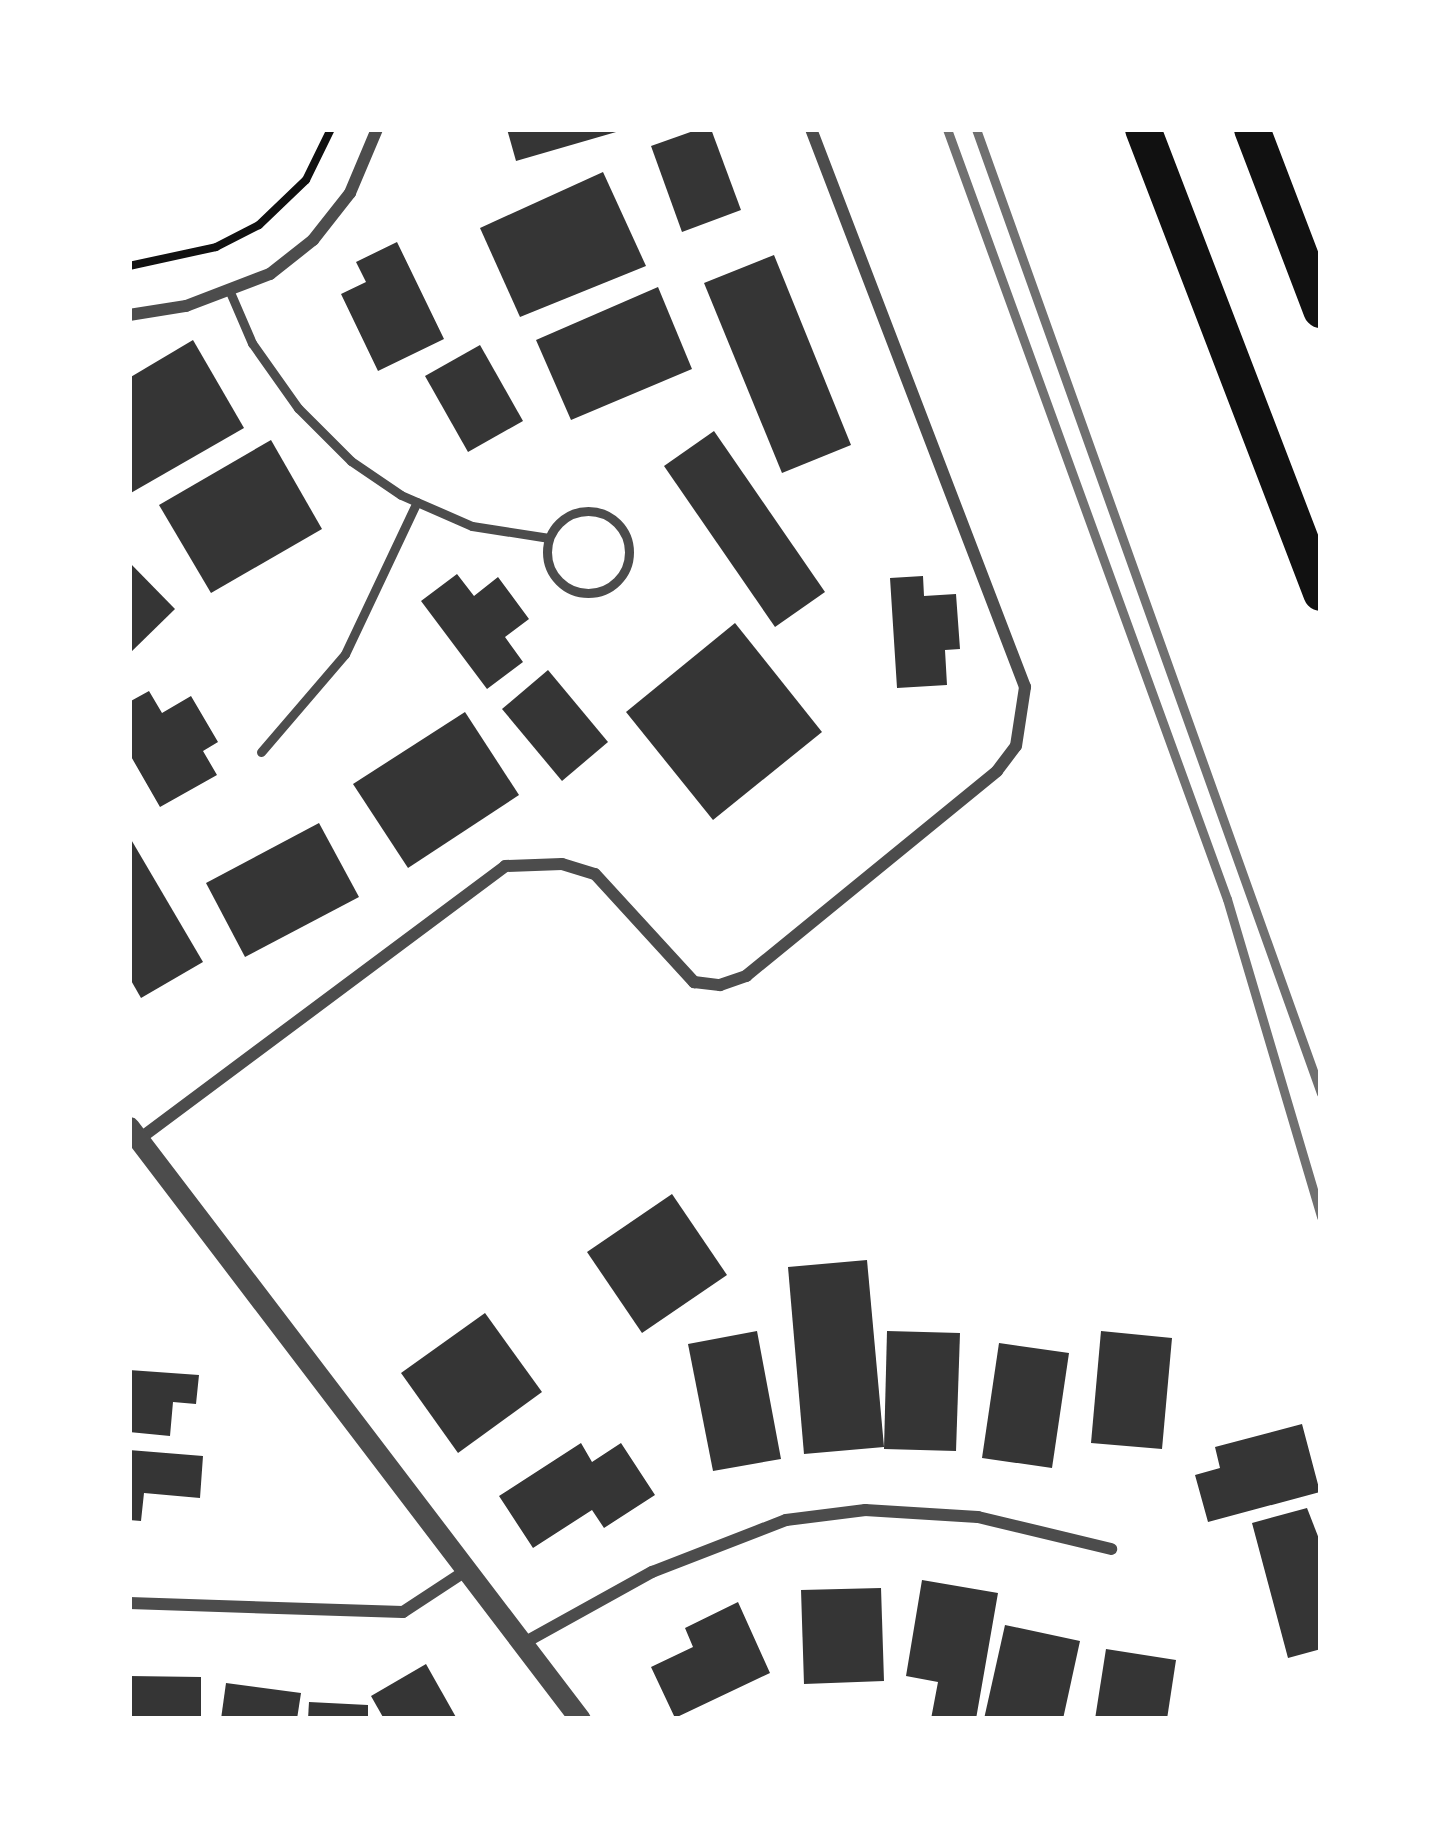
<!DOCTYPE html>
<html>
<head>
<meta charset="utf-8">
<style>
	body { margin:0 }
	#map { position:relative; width:1450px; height:1848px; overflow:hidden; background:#fff; font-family:Raleway,sans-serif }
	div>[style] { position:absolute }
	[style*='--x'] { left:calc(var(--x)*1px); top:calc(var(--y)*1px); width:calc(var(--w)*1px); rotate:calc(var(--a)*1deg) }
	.building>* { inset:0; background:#353535 }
	.path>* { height:8px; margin:-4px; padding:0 4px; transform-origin:4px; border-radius:4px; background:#111 }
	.service>* { height:9px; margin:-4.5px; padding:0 4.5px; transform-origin:4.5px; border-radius:4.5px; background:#4c4c4c }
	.service>.ring { margin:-4.5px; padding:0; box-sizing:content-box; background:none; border:9px solid #4c4c4c; border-radius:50% }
	.minor>* { height:12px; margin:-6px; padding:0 6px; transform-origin:6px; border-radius:6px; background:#4c4c4c }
	.tertiary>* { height:21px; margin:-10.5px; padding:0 10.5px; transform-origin:10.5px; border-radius:10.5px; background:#4c4c4c }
	.motorway>* { height:36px; margin:-18px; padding:0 18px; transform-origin:18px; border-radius:18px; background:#111 }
	.rail>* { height:9px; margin:-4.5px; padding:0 4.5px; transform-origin:4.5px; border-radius:4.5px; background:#707070 }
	span { translate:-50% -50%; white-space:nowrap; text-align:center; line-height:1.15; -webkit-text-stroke:12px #fff; paint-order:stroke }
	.frame { position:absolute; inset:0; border:132px solid #fff; pointer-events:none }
</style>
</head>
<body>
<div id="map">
	<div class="building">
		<div style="clip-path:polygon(507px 129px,623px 129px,623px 130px,516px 161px)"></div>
		<div style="clip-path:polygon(699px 129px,711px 129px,741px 210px,682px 232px,651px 146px)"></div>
		<div style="clip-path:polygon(603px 172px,646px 266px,520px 317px,480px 228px)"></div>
		<div style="clip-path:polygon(397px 242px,444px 339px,378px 371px,341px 294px,366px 282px,356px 262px)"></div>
		<div style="clip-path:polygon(774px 255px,851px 445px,782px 473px,704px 283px)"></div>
		<div style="clip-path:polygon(658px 287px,692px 369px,571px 420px,536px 340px)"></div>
		<div style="clip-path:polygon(193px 340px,244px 428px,129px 494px,129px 378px)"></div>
		<div style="clip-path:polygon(480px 345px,523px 421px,468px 452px,425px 376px)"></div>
		<div style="clip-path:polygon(714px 431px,825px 592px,775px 627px,664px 466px)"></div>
		<div style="clip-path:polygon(271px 440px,322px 529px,211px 593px,159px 505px)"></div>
		<div style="clip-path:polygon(129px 562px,175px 609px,129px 654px)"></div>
		<div style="clip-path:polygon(457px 574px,474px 596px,498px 577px,529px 619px,505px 637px,523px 662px,487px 689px,421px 601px)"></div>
		<div style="clip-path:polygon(923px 576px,924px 596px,956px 594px,960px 649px,945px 650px,947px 685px,897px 688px,890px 578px)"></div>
		<div style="clip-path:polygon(735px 623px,822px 732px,713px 820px,626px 712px)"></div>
		<div style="clip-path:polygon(548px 670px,608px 742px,562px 781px,502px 709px)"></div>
		<div style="clip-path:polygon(149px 691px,162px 713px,191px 696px,218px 742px,203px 751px,217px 775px,160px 807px,129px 753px,129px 702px)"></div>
		<div style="clip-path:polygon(465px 712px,519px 795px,408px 868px,353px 784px)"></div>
		<div style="clip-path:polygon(319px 823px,359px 897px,245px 957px,206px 883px)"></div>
		<div style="clip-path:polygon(129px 836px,203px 962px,141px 998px,129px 977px)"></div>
		<div style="clip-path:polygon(672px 1194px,727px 1275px,642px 1333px,587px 1252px)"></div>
		<div style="clip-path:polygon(867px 1260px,884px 1447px,804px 1454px,788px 1267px)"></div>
		<div style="clip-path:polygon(485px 1313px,542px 1392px,458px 1453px,401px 1373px)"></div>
		<div style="clip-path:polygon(757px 1331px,781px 1459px,713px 1471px,688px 1344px)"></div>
		<div style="clip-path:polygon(887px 1331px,960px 1333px,956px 1451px,884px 1449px)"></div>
		<div style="clip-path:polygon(1101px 1331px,1172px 1338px,1162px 1449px,1091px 1443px)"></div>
		<div style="clip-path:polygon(999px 1343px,1069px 1353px,1052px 1468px,982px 1458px)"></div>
		<div style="clip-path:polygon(129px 1370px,199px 1375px,196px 1404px,173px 1402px,170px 1436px,129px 1432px)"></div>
		<div style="clip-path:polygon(1302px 1424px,1320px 1492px,1208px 1522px,1195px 1475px,1220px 1468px,1215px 1447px)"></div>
		<div style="clip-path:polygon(581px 1443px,592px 1462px,621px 1443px,655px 1495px,604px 1528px,592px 1510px,533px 1548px,499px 1496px)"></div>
		<div style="clip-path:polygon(129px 1450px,203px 1456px,200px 1498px,144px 1493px,141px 1521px,129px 1520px)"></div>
		<div style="clip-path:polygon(1307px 1508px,1321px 1544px,1321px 1649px,1288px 1658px,1252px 1523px)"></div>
		<div style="clip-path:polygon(922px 1580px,998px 1593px,976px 1719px,931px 1719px,938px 1682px,906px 1676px)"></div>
		<div style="clip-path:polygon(881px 1588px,884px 1681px,804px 1684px,801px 1590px)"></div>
		<div style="clip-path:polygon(738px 1602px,770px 1673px,675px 1718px,651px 1667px,693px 1647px,685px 1628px)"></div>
		<div style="clip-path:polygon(1005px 1625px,1080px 1641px,1063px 1719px,984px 1719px)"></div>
		<div style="clip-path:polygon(1106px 1649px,1176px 1660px,1167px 1719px,1095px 1719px)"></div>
		<div style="clip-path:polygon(426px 1664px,457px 1719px,384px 1719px,371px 1696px)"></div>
		<div style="clip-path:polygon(129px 1676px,201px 1677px,201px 1719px,129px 1719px)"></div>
		<div style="clip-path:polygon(226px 1683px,301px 1693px,297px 1719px,221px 1719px)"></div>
		<div style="clip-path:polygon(309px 1702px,368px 1705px,368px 1719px,308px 1719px)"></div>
	</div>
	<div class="path">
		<div style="--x:129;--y:266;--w:89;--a:-12.3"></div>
		<div style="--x:216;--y:247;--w:48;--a:-27.1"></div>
		<div style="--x:259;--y:225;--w:65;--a:-43.8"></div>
		<div style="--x:306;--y:180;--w:57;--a:-63.9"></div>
	</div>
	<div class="service">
		<div style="--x:230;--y:292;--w:56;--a:66.7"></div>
		<div style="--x:252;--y:343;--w:80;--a:54.7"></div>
		<div style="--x:298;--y:408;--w:75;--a:45"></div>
		<div style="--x:351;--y:461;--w:60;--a:34.2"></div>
		<div style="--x:401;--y:495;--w:77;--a:23.6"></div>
		<div style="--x:472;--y:526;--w:78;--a:8.9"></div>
		<div class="ring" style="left:547px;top:511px;width:73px;height:73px"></div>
		<div style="--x:261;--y:752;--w:129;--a:-49.4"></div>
		<div style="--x:345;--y:654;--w:168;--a:-64.7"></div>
	</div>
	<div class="minor">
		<div style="--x:129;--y:315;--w:58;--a:-9"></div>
		<div style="--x:186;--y:306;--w:90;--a:-20.9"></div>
		<div style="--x:270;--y:274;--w:55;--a:-38.3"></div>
		<div style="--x:313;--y:240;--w:60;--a:-51.8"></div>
		<div style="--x:350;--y:193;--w:69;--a:-67.1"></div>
		<div style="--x:138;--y:1140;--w:458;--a:-36.7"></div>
		<div style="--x:505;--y:866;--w:57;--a:-2"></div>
		<div style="--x:562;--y:864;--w:34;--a:17"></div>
		<div style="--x:595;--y:874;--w:147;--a:47.5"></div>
		<div style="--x:694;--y:982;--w:26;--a:7"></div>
		<div style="--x:720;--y:985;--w:28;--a:-19"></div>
		<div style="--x:746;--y:976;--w:324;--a:-39.2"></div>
		<div style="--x:997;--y:771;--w:31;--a:-53"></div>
		<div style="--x:1016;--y:746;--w:60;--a:-81.3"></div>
		<div style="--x:1025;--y:687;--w:598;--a:-110.98"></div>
		<div style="--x:129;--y:1603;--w:274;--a:1.9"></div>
		<div style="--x:403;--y:1612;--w:77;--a:-33.3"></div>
		<div style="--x:522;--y:1644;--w:149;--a:-29"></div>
		<div style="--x:652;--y:1572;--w:144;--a:-21.2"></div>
		<div style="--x:786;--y:1520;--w:80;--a:-7.2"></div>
		<div style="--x:865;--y:1510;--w:113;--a:3.5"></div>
		<div style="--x:978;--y:1517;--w:137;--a:13.5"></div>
	</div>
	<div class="tertiary">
		<div style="--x:129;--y:1127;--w:744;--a:52.7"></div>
	</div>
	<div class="motorway">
		<div style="--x:1143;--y:129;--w:497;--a:69"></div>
		<div style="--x:1252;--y:129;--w:194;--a:69.1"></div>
	</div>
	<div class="rail">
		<div style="--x:947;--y:129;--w:819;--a:70.02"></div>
		<div style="--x:1227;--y:899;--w:332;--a:73.5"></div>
		<div style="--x:976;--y:129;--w:1024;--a:70.31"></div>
	</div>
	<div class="frame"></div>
</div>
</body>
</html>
